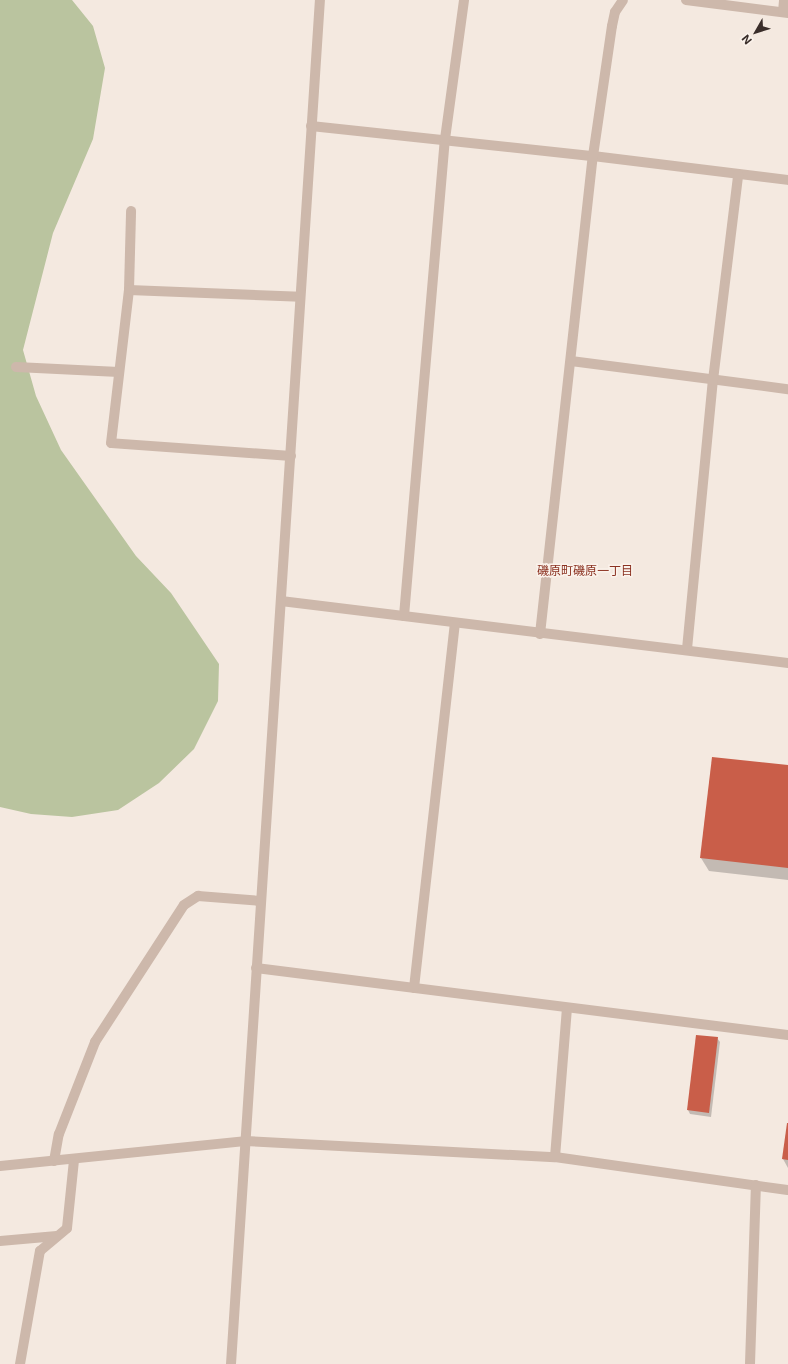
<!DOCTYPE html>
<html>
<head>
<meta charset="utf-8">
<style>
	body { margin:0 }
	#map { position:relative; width:788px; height:1364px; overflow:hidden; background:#f4e9e0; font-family:Inter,"Noto Sans JP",sans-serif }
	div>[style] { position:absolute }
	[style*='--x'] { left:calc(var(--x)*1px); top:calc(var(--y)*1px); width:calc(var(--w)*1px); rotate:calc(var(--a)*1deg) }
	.green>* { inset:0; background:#bac49f }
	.shadow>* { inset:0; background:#0003 }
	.building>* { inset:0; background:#c95e49 }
	.minor>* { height:10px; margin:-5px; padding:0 5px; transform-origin:5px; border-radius:5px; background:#cdb8ab }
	span { translate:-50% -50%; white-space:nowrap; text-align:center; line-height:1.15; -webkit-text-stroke:3px #fbf3ec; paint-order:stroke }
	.neighbourhood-label { font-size:12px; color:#8b3221 }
	.north { position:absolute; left:736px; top:12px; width:40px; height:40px; -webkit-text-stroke:3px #fbf3ec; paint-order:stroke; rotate:231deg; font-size:11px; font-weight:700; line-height:16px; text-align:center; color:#3a2e2a }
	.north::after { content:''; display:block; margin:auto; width:14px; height:18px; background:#3a2e2a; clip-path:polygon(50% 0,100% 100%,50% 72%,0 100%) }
</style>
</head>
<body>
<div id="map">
	<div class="green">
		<div style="clip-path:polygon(0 0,72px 0,93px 26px,105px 68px,93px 139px,53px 233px,23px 350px,36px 396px,61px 450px,136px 556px,171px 593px,219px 664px,218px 701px,194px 749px,159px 783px,118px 810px,72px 817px,31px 814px,0 807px)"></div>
	</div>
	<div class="shadow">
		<div style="clip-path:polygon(788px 767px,788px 880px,709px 871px,701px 858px)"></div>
		<div style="clip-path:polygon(717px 1038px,720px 1042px,711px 1117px,690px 1114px,688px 1110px)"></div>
		<div style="clip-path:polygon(788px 1124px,788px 1168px,783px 1159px)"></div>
	</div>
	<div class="building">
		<div style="clip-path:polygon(712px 757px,788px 765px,788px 868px,700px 858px)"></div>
		<div style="clip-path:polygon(696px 1035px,718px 1037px,709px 1113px,687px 1110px)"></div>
		<div style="clip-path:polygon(787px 1123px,788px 1123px,788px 1160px,782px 1159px)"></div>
	</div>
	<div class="minor">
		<div style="--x:686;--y:0;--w:103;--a:7.3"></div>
		<div style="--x:783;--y:12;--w:12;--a:-85"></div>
		<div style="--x:311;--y:126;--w:284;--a:6.1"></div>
		<div style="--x:593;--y:156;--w:196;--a:7"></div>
		<div style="--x:129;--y:290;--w:79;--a:-88.5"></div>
		<div style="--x:571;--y:361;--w:219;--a:7.4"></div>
		<div style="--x:16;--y:367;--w:103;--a:2.8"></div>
		<div style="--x:291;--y:456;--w:180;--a:-175.9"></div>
		<div style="--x:111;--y:443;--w:154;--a:-83.3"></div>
		<div style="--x:129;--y:290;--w:171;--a:2.3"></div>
		<div style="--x:281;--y:601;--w:511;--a:6.97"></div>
		<div style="--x:404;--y:616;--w:479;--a:-85.1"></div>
		<div style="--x:445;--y:139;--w:140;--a:-82.2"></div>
		<div style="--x:540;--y:634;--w:481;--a:-83.7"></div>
		<div style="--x:593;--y:156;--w:131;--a:-81.7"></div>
		<div style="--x:612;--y:26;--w:14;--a:-78"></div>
		<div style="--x:615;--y:12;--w:14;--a:-56"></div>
		<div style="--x:687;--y:649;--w:270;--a:-84.5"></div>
		<div style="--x:713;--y:380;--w:207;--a:-83"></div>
		<div style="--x:256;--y:968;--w:536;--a:7.18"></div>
		<div style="--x:414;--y:988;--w:367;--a:-83.6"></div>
		<div style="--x:555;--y:1157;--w:148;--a:-85.4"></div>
		<div style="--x:54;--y:1161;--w:27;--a:-80"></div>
		<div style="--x:59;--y:1134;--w:99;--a:-68.6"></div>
		<div style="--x:95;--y:1042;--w:163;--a:-57"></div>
		<div style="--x:184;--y:905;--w:17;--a:-33"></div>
		<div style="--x:198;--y:896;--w:63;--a:4.5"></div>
		<div style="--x:0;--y:1166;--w:246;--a:-5.8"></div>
		<div style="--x:245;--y:1141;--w:310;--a:3"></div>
		<div style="--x:555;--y:1157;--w:235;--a:8.1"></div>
		<div style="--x:0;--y:1241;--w:57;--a:-5"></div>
		<div style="--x:20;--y:1364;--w:115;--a:-80"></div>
		<div style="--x:40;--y:1251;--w:35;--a:-40"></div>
		<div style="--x:67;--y:1228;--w:68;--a:-84.1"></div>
		<div style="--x:231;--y:1364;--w:1367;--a:-86.27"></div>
		<div style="--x:750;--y:1364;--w:179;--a:-88.1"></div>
	</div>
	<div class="neighbourhood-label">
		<span style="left:585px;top:571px">磯原町磯原一丁目</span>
	</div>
	<div class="north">N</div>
</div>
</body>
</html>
